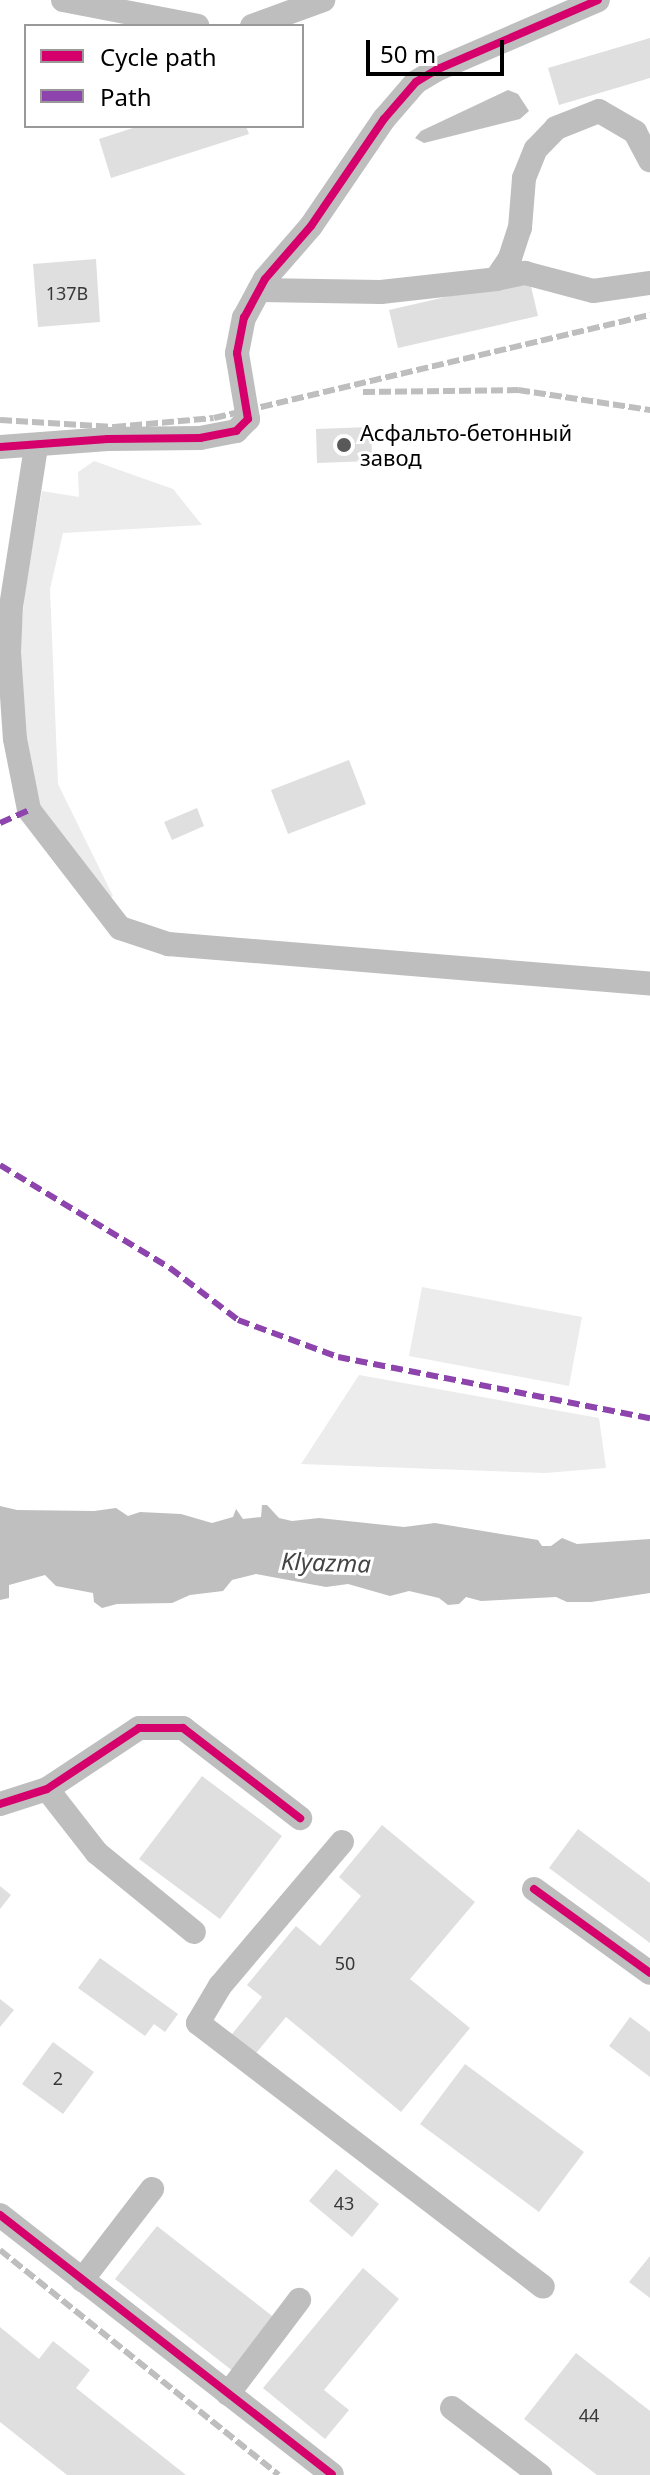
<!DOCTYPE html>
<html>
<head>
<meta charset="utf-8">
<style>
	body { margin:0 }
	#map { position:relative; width:650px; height:2475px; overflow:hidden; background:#fff; font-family:"Noto Sans",sans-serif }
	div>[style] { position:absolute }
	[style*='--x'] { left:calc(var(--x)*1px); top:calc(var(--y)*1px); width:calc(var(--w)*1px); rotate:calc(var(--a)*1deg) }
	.green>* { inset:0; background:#ececec }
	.water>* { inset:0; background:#bfbfbf }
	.building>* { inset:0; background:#dfdfdf }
	.minor>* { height:24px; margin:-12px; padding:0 12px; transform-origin:12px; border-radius:12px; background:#bebebe }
	.rail>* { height:6px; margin-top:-3px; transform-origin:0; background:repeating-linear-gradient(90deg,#bebebe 0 12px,transparent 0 16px) }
	.quiet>* { height:6px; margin-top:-3px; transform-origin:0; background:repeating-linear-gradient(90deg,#8e44ad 0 12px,transparent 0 18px) }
	.cycleway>* { height:8px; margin:-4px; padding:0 4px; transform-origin:4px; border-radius:4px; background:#d6006c }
	.dots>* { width:22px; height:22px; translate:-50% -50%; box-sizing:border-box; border:4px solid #fff; border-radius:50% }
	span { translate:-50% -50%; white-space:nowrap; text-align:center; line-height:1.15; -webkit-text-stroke:6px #fff; paint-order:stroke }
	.number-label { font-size:18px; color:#383838 }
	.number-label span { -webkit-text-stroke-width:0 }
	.poi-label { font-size:22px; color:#000 }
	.left { translate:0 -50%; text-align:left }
	.water-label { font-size:24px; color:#444; font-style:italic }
	.legend { position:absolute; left:24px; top:24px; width:280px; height:104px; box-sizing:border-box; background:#fff; border:2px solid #999; margin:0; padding:10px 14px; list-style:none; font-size:24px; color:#000 }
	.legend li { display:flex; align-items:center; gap:16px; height:40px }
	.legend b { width:40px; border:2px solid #999 }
	.scale { position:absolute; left:366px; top:40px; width:138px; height:36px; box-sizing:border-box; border:4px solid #000; border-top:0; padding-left:10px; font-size:24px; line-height:28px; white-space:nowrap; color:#000; -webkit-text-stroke:6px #fff; paint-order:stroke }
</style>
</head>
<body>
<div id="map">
	<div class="green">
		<div style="clip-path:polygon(94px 461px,173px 489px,202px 525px,63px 533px,50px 589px,58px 784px,113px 896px,105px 900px,36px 806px,23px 745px,20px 647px,25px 589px,42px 491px,79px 497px,78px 472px)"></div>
		<div style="clip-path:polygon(422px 1287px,582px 1317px,569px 1386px,409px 1356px)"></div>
		<div style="clip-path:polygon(359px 1375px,599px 1418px,606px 1468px,545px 1473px,301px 1464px)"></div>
	</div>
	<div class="water">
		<div style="clip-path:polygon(508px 90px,518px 94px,529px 111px,520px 119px,424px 143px,415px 138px,421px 131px)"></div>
		<div style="clip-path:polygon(262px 1505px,267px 1505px,279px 1518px,292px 1521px,319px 1518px,404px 1527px,435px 1523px,538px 1540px,542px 1546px,551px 1546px,562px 1538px,577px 1544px,650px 1539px,650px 1593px,591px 1602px,567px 1602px,556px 1597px,481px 1601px,466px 1597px,459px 1604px,448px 1605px,439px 1598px,409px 1591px,390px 1596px,348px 1584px,326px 1587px,256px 1574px,232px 1580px,223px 1591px,190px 1595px,172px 1603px,117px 1604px,102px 1608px,94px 1602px,93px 1593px,56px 1586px,45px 1575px,9px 1585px,9px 1598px,0 1600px,0 1506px,17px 1510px,94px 1511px,116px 1508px,128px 1516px,140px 1512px,181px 1514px,212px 1523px,233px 1517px,236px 1509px,243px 1519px,261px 1517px)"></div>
	</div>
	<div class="building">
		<div style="clip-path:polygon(650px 38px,650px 78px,559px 105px,548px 68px)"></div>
		<div style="clip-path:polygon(139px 126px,246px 126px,249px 134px,111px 178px,99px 139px)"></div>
		<div style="clip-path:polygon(96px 259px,100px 322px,38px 327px,33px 264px)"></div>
		<div style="clip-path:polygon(529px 278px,538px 316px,398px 348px,389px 310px)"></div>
		<div style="clip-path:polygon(371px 427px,372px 461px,317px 463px,316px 429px)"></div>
		<div style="clip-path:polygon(349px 760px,366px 804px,288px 834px,271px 790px)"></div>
		<div style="clip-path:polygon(197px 808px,204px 826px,172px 840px,164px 822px)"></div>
		<div style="clip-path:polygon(202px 1776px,282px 1836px,220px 1919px,139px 1859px)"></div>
		<div style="clip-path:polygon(382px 1825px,475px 1902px,410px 1979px,470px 2028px,401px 2112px,286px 2017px,252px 2058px,228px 2039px,262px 1997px,247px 1985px,296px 1926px,320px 1946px,361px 1896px,339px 1877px)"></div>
		<div style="clip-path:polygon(578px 1829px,650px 1883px,650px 1943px,549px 1868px)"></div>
		<div style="clip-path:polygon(0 1886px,11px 1895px,0 1909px)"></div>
		<div style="clip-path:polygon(100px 1958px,178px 2014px,165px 2032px,154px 2024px,145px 2036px,78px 1988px)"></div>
		<div style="clip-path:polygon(0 1999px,14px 2010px,0 2027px)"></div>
		<div style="clip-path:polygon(630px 2017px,650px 2032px,650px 2077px,609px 2046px)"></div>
		<div style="clip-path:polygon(53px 2042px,94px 2072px,63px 2114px,22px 2084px)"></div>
		<div style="clip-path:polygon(465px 2064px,584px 2152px,539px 2212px,420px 2124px)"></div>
		<div style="clip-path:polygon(336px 2169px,379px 2204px,352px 2237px,309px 2201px)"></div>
		<div style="clip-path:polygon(157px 2226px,276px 2319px,234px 2372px,115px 2279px)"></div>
		<div style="clip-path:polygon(650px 2256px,650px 2298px,629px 2282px)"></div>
		<div style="clip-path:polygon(363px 2268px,399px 2299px,324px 2390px,349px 2410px,325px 2439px,263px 2388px)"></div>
		<div style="clip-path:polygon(0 2327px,39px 2359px,53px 2341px,90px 2370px,76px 2388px,186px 2475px,67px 2475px,0 2422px)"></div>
		<div style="clip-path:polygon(576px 2353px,650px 2411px,650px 2475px,597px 2475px,524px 2419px)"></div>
	</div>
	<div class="minor">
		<div style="--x:63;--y:0;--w:137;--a:10.9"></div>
		<div style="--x:252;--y:26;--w:76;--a:-20.1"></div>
		<div style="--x:496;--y:279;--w:30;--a:-12"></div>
		<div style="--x:525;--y:273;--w:70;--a:14.8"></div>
		<div style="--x:593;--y:291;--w:58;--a:-8"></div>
		<div style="--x:259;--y:290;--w:122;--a:0.9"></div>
		<div style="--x:381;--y:292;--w:116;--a:-6.4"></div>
		<div style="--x:496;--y:279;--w:25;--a:-56"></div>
		<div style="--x:510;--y:258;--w:32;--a:-72"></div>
		<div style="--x:520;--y:228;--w:50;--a:-85.4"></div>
		<div style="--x:524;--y:178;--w:31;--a:-68"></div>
		<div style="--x:536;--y:149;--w:29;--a:-46"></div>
		<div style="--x:556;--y:128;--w:46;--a:-21.6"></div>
		<div style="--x:599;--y:111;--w:42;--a:30.3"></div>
		<div style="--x:635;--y:132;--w:32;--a:62"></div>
		<div style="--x:0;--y:447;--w:108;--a:-4.2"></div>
		<div style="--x:108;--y:439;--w:92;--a:-0.6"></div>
		<div style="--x:200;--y:438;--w:37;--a:-11"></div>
		<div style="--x:236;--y:431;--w:17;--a:-45"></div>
		<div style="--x:248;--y:419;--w:67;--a:-99.5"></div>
		<div style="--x:237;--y:353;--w:36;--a:-79"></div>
		<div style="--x:244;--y:318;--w:44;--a:-61.7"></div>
		<div style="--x:265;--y:279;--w:70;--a:-49"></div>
		<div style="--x:311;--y:226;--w:130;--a:-55.7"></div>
		<div style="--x:384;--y:119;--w:49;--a:-49.1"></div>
		<div style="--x:416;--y:82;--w:26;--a:-31"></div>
		<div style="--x:438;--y:69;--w:174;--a:-23.3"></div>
		<div style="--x:36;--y:447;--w:161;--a:98.9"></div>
		<div style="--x:11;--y:606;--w:46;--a:92.5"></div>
		<div style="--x:9;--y:652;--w:87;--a:86.1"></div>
		<div style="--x:15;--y:739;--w:72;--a:78.8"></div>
		<div style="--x:29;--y:810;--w:149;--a:52.4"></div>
		<div style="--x:120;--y:928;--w:51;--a:18.4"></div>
		<div style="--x:168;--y:944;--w:484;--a:4.7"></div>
		<div style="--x:47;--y:1789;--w:81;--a:52"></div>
		<div style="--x:97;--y:1853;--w:125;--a:39.2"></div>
		<div style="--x:0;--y:1804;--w:49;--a:-17.7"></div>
		<div style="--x:47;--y:1789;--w:110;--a:-33.5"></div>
		<div style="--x:139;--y:1728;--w:44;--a:0"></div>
		<div style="--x:183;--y:1728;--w:148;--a:37.6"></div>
		<div style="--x:342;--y:1842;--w:189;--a:130.3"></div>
		<div style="--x:220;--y:1986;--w:43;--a:120.7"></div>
		<div style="--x:198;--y:2023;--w:434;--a:37.4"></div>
		<div style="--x:534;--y:1889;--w:143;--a:35.9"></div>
		<div style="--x:0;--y:2215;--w:421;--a:38"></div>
		<div style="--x:82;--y:2280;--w:115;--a:-52.4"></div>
		<div style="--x:228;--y:2394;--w:118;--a:-52.9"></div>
		<div style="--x:452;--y:2408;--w:111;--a:37.3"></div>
	</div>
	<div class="rail">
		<div style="--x:363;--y:392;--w:155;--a:-0.7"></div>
		<div style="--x:518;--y:390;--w:134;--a:8.6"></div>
		<div style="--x:0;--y:420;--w:114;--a:3.5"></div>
		<div style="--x:114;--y:427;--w:100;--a:-5.1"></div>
		<div style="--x:214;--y:418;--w:448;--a:-13.3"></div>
		<div style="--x:0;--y:2250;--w:358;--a:38.9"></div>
	</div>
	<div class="quiet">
		<div style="--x:0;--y:823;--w:32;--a:-24"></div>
		<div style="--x:0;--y:1165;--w:199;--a:31.2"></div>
		<div style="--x:170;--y:1268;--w:86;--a:37.4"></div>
		<div style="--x:238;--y:1320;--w:107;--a:20.3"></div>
		<div style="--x:338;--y:1357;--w:318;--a:11.1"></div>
	</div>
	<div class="cycleway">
		<div style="--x:0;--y:447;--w:108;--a:-4.2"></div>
		<div style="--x:108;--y:439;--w:92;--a:-0.6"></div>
		<div style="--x:200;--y:438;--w:37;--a:-11"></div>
		<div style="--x:236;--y:431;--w:17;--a:-45"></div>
		<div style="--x:248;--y:419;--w:67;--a:-99.5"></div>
		<div style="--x:237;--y:353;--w:36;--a:-79"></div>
		<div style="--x:244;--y:318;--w:44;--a:-61.7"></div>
		<div style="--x:265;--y:279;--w:70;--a:-49"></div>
		<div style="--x:311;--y:226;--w:130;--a:-55.7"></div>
		<div style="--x:384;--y:119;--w:49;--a:-49.1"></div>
		<div style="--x:416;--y:82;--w:26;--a:-31"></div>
		<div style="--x:438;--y:69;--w:174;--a:-23.3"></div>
		<div style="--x:0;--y:1804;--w:49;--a:-17.7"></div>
		<div style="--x:47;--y:1789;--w:110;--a:-33.5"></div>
		<div style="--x:139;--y:1728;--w:44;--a:0"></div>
		<div style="--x:183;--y:1728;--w:148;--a:37.6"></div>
		<div style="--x:534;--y:1889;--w:143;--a:35.9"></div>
		<div style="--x:0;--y:2215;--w:421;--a:38"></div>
	</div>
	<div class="dots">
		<div style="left:344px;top:445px;background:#595959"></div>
	</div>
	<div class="number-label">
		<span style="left:67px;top:293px">137В</span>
		<span style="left:345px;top:1963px">50</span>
		<span style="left:58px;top:2078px">2</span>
		<span style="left:344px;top:2203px">43</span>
		<span style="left:589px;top:2415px">44</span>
	</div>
	<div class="poi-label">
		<span class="left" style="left:360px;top:445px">Асфальто-бетонный<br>завод</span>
	</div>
	<div class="water-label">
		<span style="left:326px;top:1562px;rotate:2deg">Klyazma</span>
	</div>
	<ul class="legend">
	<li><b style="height:10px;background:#d6006c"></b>Cycle path</li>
	<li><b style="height:10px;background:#8e44ad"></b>Path</li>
	</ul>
	<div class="scale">50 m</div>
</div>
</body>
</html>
